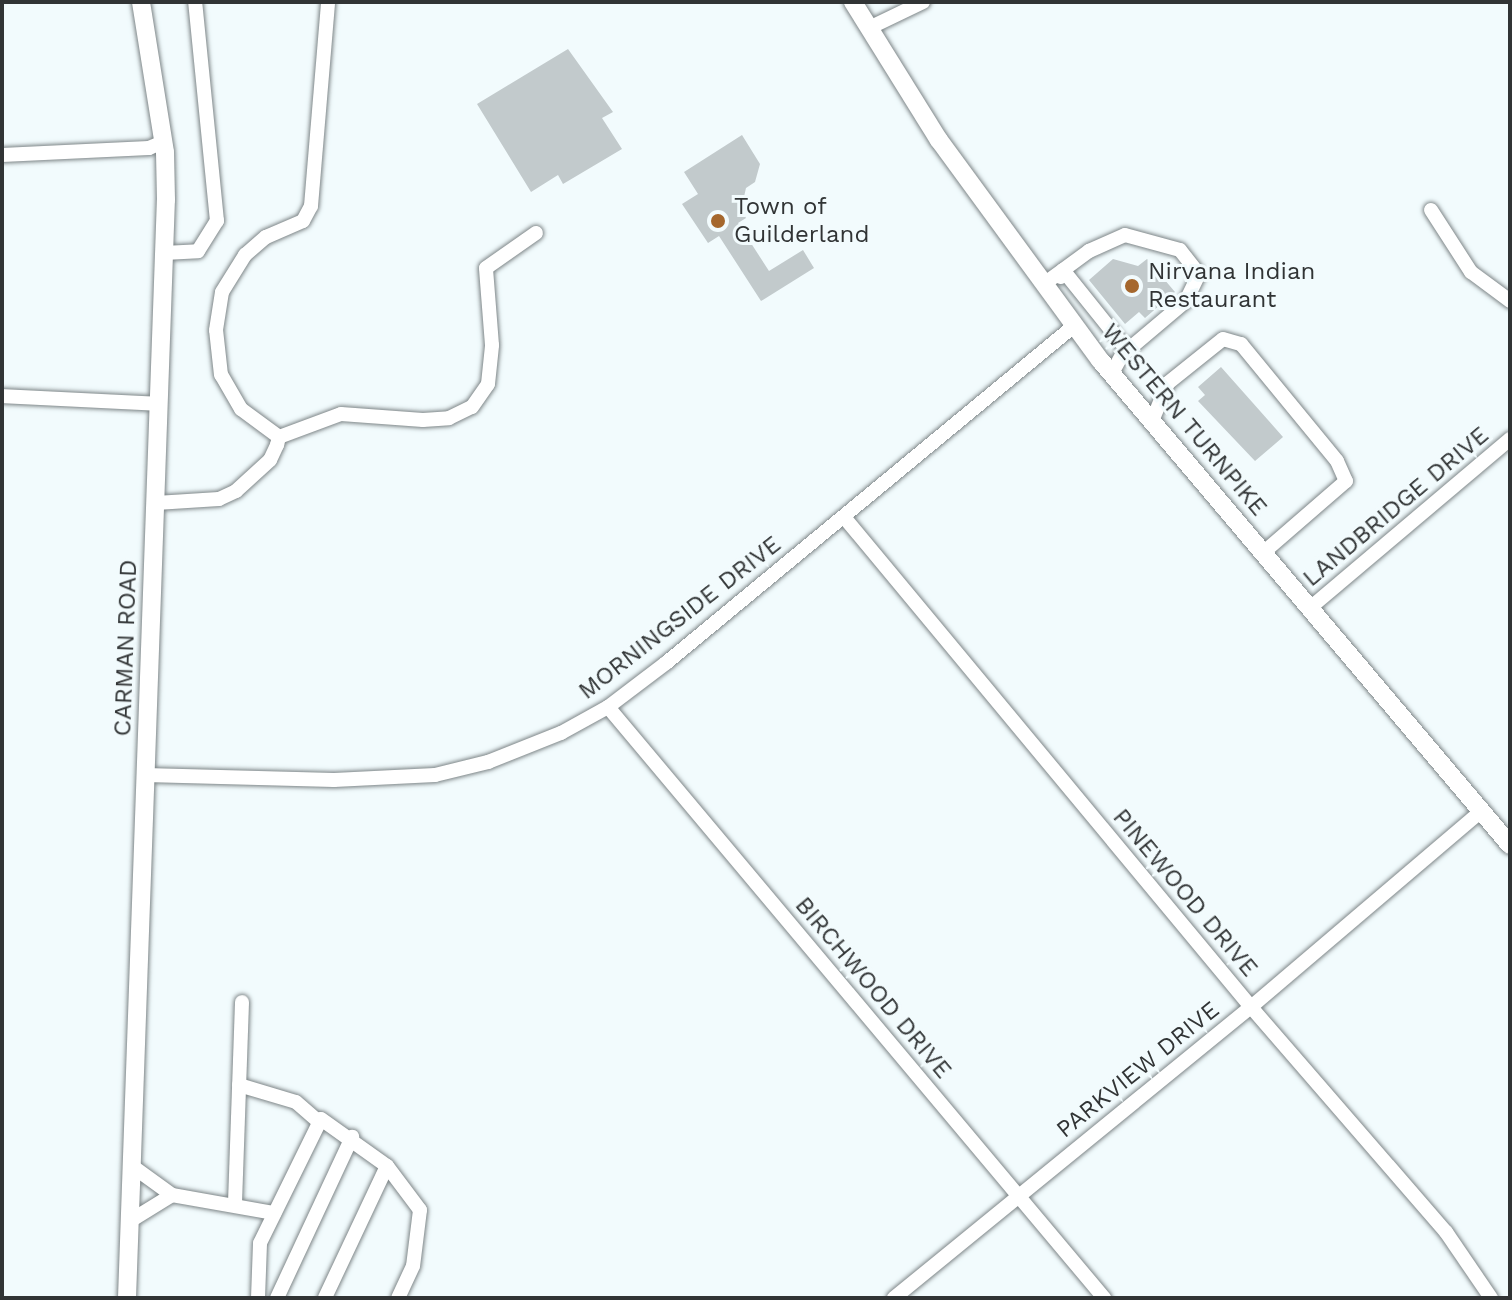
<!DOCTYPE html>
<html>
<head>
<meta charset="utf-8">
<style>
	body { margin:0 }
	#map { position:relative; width:1512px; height:1300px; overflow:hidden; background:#f2fbfd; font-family:"Work Sans",sans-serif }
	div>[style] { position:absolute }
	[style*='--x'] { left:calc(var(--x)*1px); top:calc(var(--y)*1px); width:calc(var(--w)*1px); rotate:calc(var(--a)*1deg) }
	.building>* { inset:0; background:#c2cacc }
	.roads { filter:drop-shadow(0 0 2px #7e8688) drop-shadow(0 0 2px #7e8688) }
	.minor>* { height:14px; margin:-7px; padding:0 7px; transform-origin:7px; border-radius:7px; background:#fff }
	.major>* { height:18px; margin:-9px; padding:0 9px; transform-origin:9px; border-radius:9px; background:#fff }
	.dots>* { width:22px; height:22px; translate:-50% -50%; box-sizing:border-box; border:4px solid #f2fbfd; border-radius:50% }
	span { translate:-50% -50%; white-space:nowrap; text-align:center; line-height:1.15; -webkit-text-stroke:6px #f2fbfd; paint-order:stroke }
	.poi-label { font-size:24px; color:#313435 }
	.left { translate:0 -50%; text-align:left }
	.street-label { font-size:24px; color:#313435 }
	.frame { position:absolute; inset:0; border:4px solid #313435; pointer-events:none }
</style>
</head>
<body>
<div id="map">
	<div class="building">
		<div style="clip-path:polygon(568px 49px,613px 112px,602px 118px,622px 149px,563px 184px,558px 175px,531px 192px,477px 104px)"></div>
		<div style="clip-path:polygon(742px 135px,760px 164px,755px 182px,746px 188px,741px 210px,746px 218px,738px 223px,769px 271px,803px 250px,814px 268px,761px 301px,719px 236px,708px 243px,682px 204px,698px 194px,684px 172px)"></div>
		<div style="clip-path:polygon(1113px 259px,1138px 266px,1147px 259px,1175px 292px,1145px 318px,1139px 312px,1125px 324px,1089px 280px)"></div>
		<div style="clip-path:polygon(1221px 367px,1283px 437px,1255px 461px,1198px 401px,1205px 395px,1198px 387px)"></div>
	</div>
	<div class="roads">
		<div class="minor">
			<div style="--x:869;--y:28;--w:60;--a:-25.7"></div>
			<div style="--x:2;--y:155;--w:147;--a:-2.7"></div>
			<div style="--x:149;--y:148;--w:15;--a:-23"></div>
			<div style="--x:1431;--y:210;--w:74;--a:57.2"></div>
			<div style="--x:1471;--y:272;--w:49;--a:36.6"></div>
			<div style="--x:164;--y:253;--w:34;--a:-3"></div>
			<div style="--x:198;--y:251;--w:36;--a:-58"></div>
			<div style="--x:217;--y:221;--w:220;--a:-95.7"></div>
			<div style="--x:1061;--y:277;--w:7;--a:-74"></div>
			<div style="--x:1063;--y:270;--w:102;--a:51.3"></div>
			<div style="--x:1044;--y:284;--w:56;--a:-36.3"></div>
			<div style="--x:1089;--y:251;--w:39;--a:-24"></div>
			<div style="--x:1125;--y:235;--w:57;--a:15.3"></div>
			<div style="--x:1180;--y:250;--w:31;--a:52"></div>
			<div style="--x:1199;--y:274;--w:30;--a:116"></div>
			<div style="--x:1186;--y:301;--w:84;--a:139.8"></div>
			<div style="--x:1122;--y:355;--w:21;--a:119"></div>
			<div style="--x:2;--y:396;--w:158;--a:2.9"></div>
			<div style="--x:1152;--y:421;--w:41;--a:-67.2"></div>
			<div style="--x:1168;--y:383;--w:70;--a:-38.7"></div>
			<div style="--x:1223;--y:339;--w:19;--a:16"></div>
			<div style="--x:1241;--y:344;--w:151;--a:50.6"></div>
			<div style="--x:1337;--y:461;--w:22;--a:66"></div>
			<div style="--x:1346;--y:481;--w:110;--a:139.1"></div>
			<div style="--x:279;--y:437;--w:66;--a:-20.4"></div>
			<div style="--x:341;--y:414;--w:82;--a:4.2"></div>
			<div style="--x:423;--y:420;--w:26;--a:-4"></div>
			<div style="--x:449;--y:418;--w:25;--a:-26"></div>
			<div style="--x:472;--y:407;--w:28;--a:-55"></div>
			<div style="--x:488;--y:384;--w:39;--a:-84"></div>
			<div style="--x:492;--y:345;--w:77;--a:-94.5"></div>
			<div style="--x:486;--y:268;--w:61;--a:-35"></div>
			<div style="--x:156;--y:503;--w:63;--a:-3.6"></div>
			<div style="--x:219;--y:499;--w:19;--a:-25"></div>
			<div style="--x:236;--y:491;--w:46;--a:-42.4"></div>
			<div style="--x:270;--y:460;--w:17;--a:-65"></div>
			<div style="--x:277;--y:445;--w:8;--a:-76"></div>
			<div style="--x:279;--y:437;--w:47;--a:-143.6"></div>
			<div style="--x:241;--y:409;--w:39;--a:-120"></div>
			<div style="--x:221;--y:375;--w:45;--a:-96.3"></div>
			<div style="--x:216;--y:330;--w:38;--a:-81"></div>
			<div style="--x:222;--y:292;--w:44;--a:-58.1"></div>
			<div style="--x:245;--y:255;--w:28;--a:-41"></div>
			<div style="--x:266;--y:237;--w:40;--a:-23.4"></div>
			<div style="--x:303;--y:221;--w:17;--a:-62"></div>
			<div style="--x:311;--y:206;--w:205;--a:-85.2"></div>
			<div style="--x:844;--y:517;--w:637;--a:50.29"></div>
			<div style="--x:1251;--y:1007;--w:298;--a:49.1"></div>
			<div style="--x:1446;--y:1232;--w:80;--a:55.7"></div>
			<div style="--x:1310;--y:608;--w:262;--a:-40.2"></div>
			<div style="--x:608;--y:707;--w:772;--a:49.99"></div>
			<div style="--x:145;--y:775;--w:189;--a:1.5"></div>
			<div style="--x:334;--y:780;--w:101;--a:-2.8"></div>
			<div style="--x:435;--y:775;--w:55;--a:-13.8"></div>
			<div style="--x:488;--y:762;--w:79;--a:-21.7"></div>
			<div style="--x:561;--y:733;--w:54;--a:-29"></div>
			<div style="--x:608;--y:707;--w:73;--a:-37.2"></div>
			<div style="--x:666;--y:663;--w:531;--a:-39.57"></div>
			<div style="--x:239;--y:1085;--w:59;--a:16.6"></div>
			<div style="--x:296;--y:1102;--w:29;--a:41"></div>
			<div style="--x:132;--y:1166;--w:49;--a:35.9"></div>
			<div style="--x:387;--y:1166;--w:55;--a:53.1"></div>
			<div style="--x:420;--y:1210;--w:56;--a:97.1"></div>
			<div style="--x:413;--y:1266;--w:35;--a:115"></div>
			<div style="--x:235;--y:1203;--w:201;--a:-88"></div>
			<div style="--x:130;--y:1221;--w:49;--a:-31.8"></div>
			<div style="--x:172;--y:1195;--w:104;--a:10"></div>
			<div style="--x:258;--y:1298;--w:55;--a:-87.9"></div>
			<div style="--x:260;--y:1243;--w:138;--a:-63.8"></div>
			<div style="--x:321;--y:1119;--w:81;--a:35.5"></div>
			<div style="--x:387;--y:1166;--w:146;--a:115.2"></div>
			<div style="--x:277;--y:1298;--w:178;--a:-65"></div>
			<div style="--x:894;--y:1298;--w:461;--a:-39.2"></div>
			<div style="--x:1251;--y:1007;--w:302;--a:-40.4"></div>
		</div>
		<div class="major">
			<div style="--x:853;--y:2;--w:163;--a:58.1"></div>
			<div style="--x:939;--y:140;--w:273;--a:53.8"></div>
			<div style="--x:1100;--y:360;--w:635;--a:49.79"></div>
			<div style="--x:127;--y:1298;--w:1099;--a:-87.97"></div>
			<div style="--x:166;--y:200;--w:48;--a:-91.2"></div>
			<div style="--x:165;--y:152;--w:152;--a:-99.1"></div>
		</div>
	</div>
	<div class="dots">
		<div style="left:718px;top:221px;background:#a5672d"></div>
		<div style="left:1132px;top:286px;background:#a5672d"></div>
	</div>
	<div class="poi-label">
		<span class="left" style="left:734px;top:221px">Town of<br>Guilderland</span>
		<span class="left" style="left:1148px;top:286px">Nirvana Indian<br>Restaurant</span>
	</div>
	<div class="street-label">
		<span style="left:1184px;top:420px;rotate:50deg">WESTERN TURNPIKE</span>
		<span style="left:1396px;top:507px;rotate:-40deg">LANDBRIDGE DRIVE</span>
		<span style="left:680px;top:618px;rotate:-38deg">MORNINGSIDE DRIVE</span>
		<span style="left:126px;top:648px;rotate:-88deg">CARMAN ROAD</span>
		<span style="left:1185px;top:893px;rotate:50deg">PINEWOOD DRIVE</span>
		<span style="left:873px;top:988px;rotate:50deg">BIRCHWOOD DRIVE</span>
		<span style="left:1138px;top:1070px;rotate:-39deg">PARKVIEW DRIVE</span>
	</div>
	<div class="frame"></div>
</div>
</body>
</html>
